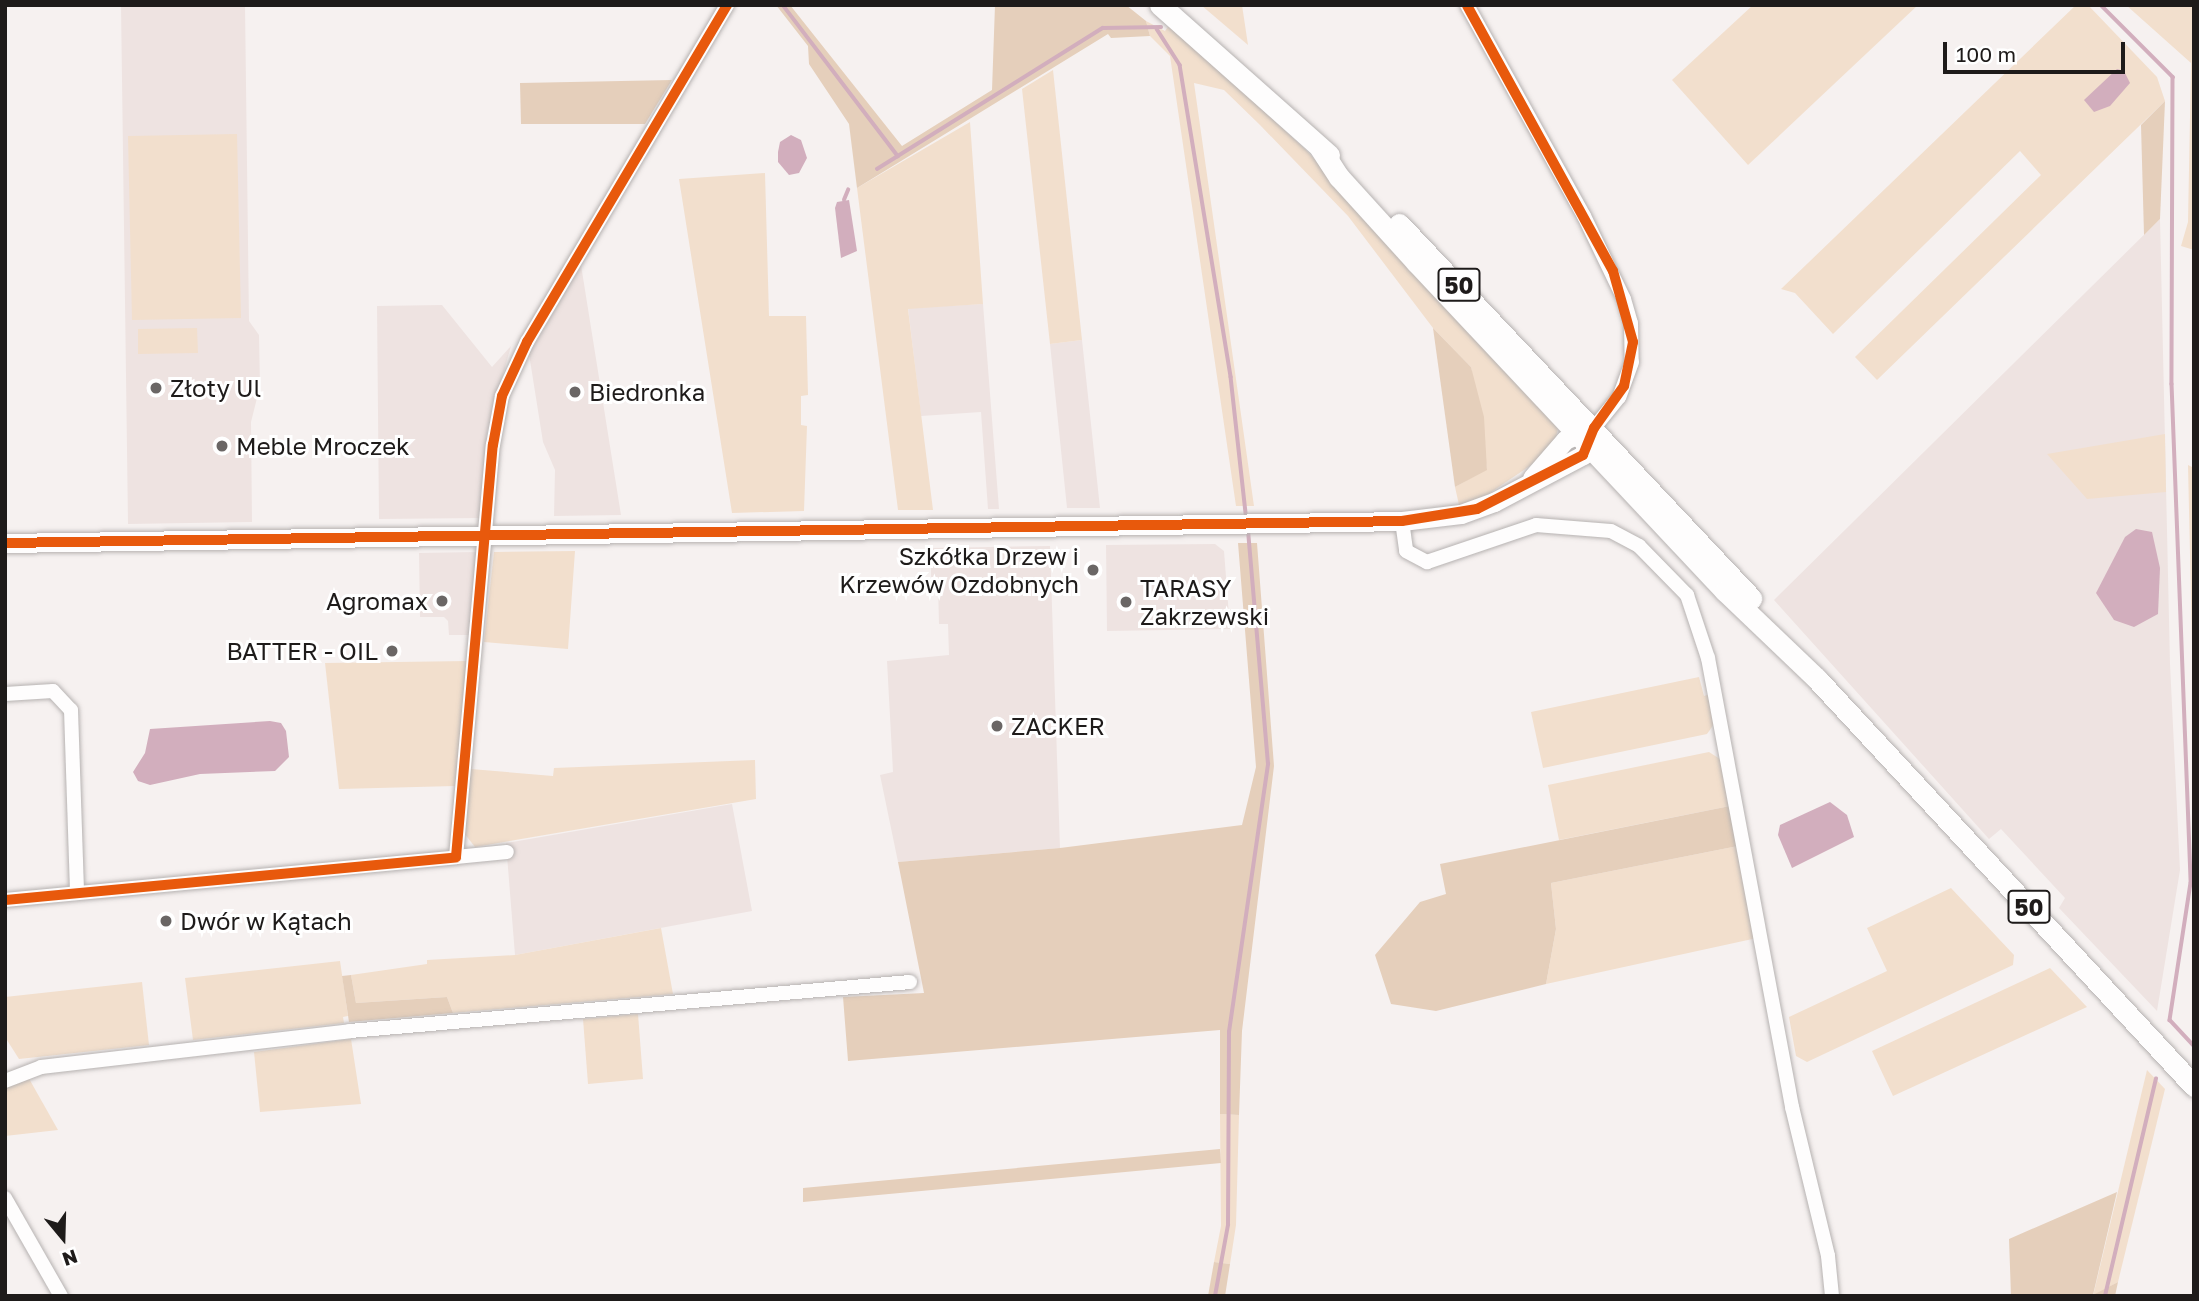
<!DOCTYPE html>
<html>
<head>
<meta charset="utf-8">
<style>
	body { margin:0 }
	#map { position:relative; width:2199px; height:1301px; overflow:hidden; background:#f6f1f0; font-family:"Golos Text",sans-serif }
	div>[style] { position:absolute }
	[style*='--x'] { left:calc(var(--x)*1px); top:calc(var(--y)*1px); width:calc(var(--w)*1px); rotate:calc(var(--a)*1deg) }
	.built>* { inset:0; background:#eee3e1 }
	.green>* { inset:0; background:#f2dfcd }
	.forest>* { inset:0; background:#e5cfbb }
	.water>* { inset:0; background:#d2aebd }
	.stream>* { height:3.5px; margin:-1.75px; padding:0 1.75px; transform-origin:1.75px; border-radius:1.75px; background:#d2aebd }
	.roads { filter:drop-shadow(0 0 2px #b6b2b1) drop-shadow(0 0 2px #b6b2b1) }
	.street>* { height:14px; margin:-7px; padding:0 7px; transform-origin:7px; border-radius:7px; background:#fefdfd }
	.secondary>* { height:19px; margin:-9.5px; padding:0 9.5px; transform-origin:9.5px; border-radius:9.5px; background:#fefdfd }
	.primary>* { height:21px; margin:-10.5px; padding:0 10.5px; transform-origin:10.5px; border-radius:10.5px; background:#fefdfd }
	.cycleway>* { height:10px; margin:-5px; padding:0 5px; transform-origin:5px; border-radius:5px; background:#e8590c }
	.dots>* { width:19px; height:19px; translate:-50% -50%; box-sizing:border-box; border:4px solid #fff; border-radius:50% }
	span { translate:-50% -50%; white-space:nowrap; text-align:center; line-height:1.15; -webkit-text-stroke:6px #fff; paint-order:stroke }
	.shield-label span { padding:2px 5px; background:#fff; border:2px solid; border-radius:5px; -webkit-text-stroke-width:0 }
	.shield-label { font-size:23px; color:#1e1b1a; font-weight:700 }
	.poi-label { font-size:24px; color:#1e1b1a }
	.left { translate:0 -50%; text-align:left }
	.right { translate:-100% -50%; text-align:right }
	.frame { position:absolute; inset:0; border:7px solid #1e1b1a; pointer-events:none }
	.north { position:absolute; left:28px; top:1203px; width:70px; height:70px; -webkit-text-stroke:5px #fff; paint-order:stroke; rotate:161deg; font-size:19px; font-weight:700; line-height:28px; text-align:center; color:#1e1b1a }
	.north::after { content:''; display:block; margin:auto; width:24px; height:32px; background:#1e1b1a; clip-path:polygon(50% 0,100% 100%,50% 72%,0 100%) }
	.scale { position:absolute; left:1943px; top:42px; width:182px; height:32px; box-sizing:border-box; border:4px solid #1e1b1a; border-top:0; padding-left:9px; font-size:21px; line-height:24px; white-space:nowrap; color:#1e1b1a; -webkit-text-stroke:5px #fff; paint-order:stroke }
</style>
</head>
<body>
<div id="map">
	<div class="built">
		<div style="clip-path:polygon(121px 5px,245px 5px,249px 321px,259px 335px,260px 386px,251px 422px,252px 522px,128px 524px)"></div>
		<div style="clip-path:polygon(2160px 219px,2170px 664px,2180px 870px,2157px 1011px,2059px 908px,2065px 898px,2001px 829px,1989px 839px,1774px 600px)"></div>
		<div style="clip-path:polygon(581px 265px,621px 515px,554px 516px,555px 470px,543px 442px,529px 354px)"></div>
		<div style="clip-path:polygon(983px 304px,999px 509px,988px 509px,981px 412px,921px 416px,908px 308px)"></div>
		<div style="clip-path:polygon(442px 305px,492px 367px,511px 346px,487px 432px,480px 518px,379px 519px,377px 306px)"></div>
		<div style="clip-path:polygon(1082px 340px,1100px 508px,1067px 508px,1050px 344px)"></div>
		<div style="clip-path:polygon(1215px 544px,1224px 551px,1230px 629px,1107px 631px,1106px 545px)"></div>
		<div style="clip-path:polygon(1050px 546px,1060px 848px,898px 862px,880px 775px,893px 772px,887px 661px,949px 655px,948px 624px,939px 624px,938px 585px,931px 585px,931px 548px)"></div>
		<div style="clip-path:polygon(479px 552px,471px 635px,449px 635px,448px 621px,444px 617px,420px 617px,419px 553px)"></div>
		<div style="clip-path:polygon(732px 804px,752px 911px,515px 955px,506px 843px)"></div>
	</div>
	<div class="green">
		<div style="clip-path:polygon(1201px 5px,1242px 5px,1248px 45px)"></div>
		<div style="clip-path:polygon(1753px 5px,1918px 5px,1748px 165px,1672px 80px)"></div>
		<div style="clip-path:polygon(2076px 5px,2088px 5px,2157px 77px,2165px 101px,1877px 380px,1855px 357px,2041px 175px,2020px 151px,1833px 334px,1795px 293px,1781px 289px)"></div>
		<div style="clip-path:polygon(2126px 5px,2194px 5px,2194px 250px,2181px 246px,2188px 222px,2191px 63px)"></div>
		<div style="clip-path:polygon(1146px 21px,1165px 31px,1170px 24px,1307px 151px,1558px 427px,1556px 438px,1537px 461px,1484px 497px,1459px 505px,1455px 487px,1487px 469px,1471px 367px,1433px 328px,1348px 216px,1260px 125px,1224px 90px,1194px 83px,1254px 506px,1236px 506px,1170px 56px,1150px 36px)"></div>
		<div style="clip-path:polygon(1053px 70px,1082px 340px,1050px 344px,1022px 89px)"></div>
		<div style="clip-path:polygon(970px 122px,983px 304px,908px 309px,933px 510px,898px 510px,857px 188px)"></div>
		<div style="clip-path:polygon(237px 134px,241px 318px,132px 320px,128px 136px)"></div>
		<div style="clip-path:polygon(765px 173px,769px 316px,806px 316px,808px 395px,801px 396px,801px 425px,807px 426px,804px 511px,732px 513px,679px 179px)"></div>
		<div style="clip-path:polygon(197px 328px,198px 353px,138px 354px,138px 329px)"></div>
		<div style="clip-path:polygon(2165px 434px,2166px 492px,2087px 499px,2047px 454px)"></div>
		<div style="clip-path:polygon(2188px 465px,2194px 468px,2193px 690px)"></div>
		<div style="clip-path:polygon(575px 551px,568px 649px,484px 642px,494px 552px)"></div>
		<div style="clip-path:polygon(468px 661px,455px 786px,339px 789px,325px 663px)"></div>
		<div style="clip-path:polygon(1699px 677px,1704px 696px,1710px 694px,1714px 724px,1707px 734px,1543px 768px,1531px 712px)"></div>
		<div style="clip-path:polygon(1709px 752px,1720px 759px,1730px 806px,1559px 840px,1548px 785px)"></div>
		<div style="clip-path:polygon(755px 760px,756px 799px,475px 847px,464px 833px,471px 769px,553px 776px,554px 768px)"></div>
		<div style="clip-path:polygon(1738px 846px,1757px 938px,1546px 984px,1556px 929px,1551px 883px)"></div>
		<div style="clip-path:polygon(1951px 888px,2014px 955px,2013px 965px,1807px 1062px,1796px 1056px,1789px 1017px,1887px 971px,1867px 928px)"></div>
		<div style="clip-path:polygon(661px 928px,673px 994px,453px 1013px,447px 997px,356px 1003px,351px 975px,427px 964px,427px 960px,515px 955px)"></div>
		<div style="clip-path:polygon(340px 961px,348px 1016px,343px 1017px,344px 1023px,193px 1040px,185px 978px)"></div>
		<div style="clip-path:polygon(2050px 968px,2087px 1007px,1893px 1096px,1872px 1051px)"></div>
		<div style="clip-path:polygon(142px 982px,149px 1045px,19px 1059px,5px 1037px,5px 997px)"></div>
		<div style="clip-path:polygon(638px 1014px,643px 1079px,588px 1084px,583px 1019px)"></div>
		<div style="clip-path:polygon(351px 1039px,361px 1104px,260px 1112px,254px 1052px)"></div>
		<div style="clip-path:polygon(2147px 1070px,2165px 1089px,2118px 1282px,2093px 1296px)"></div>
		<div style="clip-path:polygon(27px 1075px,58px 1130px,5px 1136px,5px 1087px)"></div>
		<div style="clip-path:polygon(1220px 1114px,1239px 1115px,1236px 1225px,1230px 1264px,1214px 1262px,1221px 1226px)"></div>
	</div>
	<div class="forest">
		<div style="clip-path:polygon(776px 5px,790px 5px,902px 146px,992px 90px,995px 5px,1126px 5px,1146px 21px,1150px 36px,1111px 38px,1108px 34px,857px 188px,849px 124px,809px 64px,808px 46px)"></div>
		<div style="clip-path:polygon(672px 80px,645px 124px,521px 124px,520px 83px)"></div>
		<div style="clip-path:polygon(2165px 101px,2160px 219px,2144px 235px,2141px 125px)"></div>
		<div style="clip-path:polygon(1433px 328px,1471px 367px,1484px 417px,1487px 470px,1455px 487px)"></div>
		<div style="clip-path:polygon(1238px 543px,1257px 543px,1274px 766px,1242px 1031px,1239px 1115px,1220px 1114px,1220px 1030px,848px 1061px,843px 997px,924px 993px,898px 862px,1060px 848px,1242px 825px,1256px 767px)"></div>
		<div style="clip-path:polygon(1730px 806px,1738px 846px,1551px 883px,1556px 929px,1546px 984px,1436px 1011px,1391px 1004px,1375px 955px,1420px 902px,1446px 894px,1440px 864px)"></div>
		<div style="clip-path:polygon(351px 975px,356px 1003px,447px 997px,453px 1013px,349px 1022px,342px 976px)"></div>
		<div style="clip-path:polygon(1220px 1149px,1221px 1163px,803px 1202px,803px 1188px)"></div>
		<div style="clip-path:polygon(2117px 1192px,2093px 1295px,2118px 1282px,2115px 1296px,2011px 1296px,2009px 1239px)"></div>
		<div style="clip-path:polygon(1214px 1262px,1230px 1264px,1225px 1296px,1208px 1296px)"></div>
	</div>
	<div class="water">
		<div style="clip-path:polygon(2117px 69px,2124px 71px,2130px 83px,2110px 106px,2094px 112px,2084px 100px)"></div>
		<div style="clip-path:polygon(791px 135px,801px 140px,807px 158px,799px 173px,789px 175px,778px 162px,778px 152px,780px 142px)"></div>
		<div style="clip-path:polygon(849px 200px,857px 251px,841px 258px,835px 208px,837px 202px)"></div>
		<div style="clip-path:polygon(2136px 529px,2152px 532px,2160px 568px,2158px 614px,2134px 627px,2114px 620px,2096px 593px,2125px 537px)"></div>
		<div style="clip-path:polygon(270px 721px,281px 723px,286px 731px,289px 757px,275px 771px,200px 774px,150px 785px,138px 781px,133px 772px,145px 753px,150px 729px)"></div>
		<div style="clip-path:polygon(1830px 802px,1847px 815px,1854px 837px,1792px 868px,1778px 835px,1780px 825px)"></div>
	</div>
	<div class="stream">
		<div style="--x:783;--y:5;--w:190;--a:52.7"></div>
		<div style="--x:2101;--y:5;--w:102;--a:45"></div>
		<div style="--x:2173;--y:77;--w:307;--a:90.2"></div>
		<div style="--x:2172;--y:384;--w:499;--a:87.8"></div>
		<div style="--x:2191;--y:883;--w:139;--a:98.7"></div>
		<div style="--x:2170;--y:1020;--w:35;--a:47"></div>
		<div style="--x:1157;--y:29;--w:43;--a:57.4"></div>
		<div style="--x:1180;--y:65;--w:316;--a:80.7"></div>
		<div style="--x:1231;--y:377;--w:137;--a:83.7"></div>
		<div style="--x:877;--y:169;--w:266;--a:-32"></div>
		<div style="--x:1103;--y:28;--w:58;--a:-1"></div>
		<div style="--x:844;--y:200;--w:11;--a:-68"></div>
		<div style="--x:1215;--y:1296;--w:72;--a:-79.6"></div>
		<div style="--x:1228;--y:1225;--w:193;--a:-89.7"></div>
		<div style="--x:1229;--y:1032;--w:271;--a:-81.7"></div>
		<div style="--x:1268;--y:764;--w:233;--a:-94.9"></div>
		<div style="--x:2105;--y:1296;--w:223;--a:-76.8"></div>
	</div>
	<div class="roads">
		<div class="street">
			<div style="--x:1467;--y:5;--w:241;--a:61"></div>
			<div style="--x:1584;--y:216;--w:92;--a:64.3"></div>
			<div style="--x:1624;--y:299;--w:25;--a:74"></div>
			<div style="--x:1631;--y:323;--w:39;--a:89"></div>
			<div style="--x:1632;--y:362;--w:37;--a:110"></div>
			<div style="--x:1619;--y:397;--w:40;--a:129"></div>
			<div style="--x:1402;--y:521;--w:30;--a:82"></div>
			<div style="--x:1406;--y:551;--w:24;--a:28"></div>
			<div style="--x:1427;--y:562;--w:115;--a:-18.7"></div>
			<div style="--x:1536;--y:525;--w:75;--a:4.6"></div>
			<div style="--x:1611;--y:531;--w:32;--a:28"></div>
			<div style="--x:1639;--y:546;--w:69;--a:45.6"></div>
			<div style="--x:1687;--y:595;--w:66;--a:71.6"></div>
			<div style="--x:1708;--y:658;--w:457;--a:79.4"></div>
			<div style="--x:1792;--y:1107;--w:153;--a:76.4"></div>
			<div style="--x:1828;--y:1256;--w:40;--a:84.3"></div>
			<div style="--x:5;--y:694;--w:48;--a:-3.6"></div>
			<div style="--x:53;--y:691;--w:26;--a:47"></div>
			<div style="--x:71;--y:710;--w:183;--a:88.1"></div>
			<div style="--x:456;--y:857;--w:51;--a:-5.6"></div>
			<div style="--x:5;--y:900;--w:453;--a:-5.4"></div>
			<div style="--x:456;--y:857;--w:414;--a:-84.9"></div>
			<div style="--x:493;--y:445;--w:50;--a:-79.6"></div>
			<div style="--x:502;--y:396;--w:60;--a:-65.2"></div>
			<div style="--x:527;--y:342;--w:392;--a:-59.3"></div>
			<div style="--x:5;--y:1081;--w:39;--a:-21"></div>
			<div style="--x:41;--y:1067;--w:311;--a:-6.6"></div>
			<div style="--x:350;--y:1031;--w:562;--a:-5"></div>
			<div style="--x:5;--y:1198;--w:113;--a:60.3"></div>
		</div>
		<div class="secondary">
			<div style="--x:5;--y:543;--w:1397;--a:-0.9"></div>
			<div style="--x:1402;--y:521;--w:59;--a:-6.8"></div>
			<div style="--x:1461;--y:514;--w:35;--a:-20"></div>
			<div style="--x:1494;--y:502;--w:101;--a:-27.8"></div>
			<div style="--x:1583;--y:455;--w:29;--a:-68"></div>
			<div style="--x:1594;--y:428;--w:31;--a:158"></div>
			<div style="--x:1565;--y:440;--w:50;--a:131"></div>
		</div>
		<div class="primary">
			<div style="--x:1160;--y:5;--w:226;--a:41.6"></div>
			<div style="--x:1320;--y:148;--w:35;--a:57"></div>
			<div style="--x:1339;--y:177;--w:115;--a:47.8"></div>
			<div style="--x:1416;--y:262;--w:451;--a:46.8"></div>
			<div style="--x:1725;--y:591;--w:127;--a:43.7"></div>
			<div style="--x:1817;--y:679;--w:555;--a:47.19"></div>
			<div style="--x:1399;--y:224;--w:514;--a:46.74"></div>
		</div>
	</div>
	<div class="cycleway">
		<div style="--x:5;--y:543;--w:1397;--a:-0.9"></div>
		<div style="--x:1402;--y:521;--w:76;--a:-9.1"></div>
		<div style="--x:1477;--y:509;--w:119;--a:-27"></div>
		<div style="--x:1583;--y:455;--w:29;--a:-68"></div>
		<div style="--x:1594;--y:428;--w:52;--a:-54.5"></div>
		<div style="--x:1624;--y:386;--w:45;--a:-78.4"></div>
		<div style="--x:1633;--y:342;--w:74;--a:-105.7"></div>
		<div style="--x:1613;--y:271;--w:303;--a:-118.8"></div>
		<div style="--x:5;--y:900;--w:453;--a:-5.4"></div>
		<div style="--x:456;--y:857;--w:414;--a:-84.9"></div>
		<div style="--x:493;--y:445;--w:50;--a:-79.6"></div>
		<div style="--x:502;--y:396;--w:60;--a:-65.2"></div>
		<div style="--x:527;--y:342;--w:392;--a:-59.3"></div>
	</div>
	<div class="dots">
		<div style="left:156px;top:388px;background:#6a6665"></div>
		<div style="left:575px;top:392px;background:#6a6665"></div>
		<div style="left:222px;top:446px;background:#6a6665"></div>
		<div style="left:1093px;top:570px;background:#6a6665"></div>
		<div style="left:442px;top:601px;background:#6a6665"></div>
		<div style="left:1126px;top:602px;background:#6a6665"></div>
		<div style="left:392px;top:651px;background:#6a6665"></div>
		<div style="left:997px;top:726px;background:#6a6665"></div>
		<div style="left:166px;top:921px;background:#6a6665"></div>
	</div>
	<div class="shield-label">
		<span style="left:1459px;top:285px">50</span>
		<span style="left:2029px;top:907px">50</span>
	</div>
	<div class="poi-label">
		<span class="left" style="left:170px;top:388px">Złoty Ul</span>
		<span class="left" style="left:589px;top:392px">Biedronka</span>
		<span class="left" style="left:236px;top:446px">Meble Mroczek</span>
		<span class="right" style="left:1079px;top:570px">Szkółka Drzew i<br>Krzewów Ozdobnych</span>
		<span class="left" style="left:1140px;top:602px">TARASY<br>Zakrzewski</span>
		<span class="right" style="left:428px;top:601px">Agromax</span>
		<span class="right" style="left:378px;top:651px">BATTER - OIL</span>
		<span class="left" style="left:1011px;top:726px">ZACKER</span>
		<span class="left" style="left:180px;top:921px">Dwór w Kątach</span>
	</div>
	<div class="frame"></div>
	<div class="north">N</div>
	<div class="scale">100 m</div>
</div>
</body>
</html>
